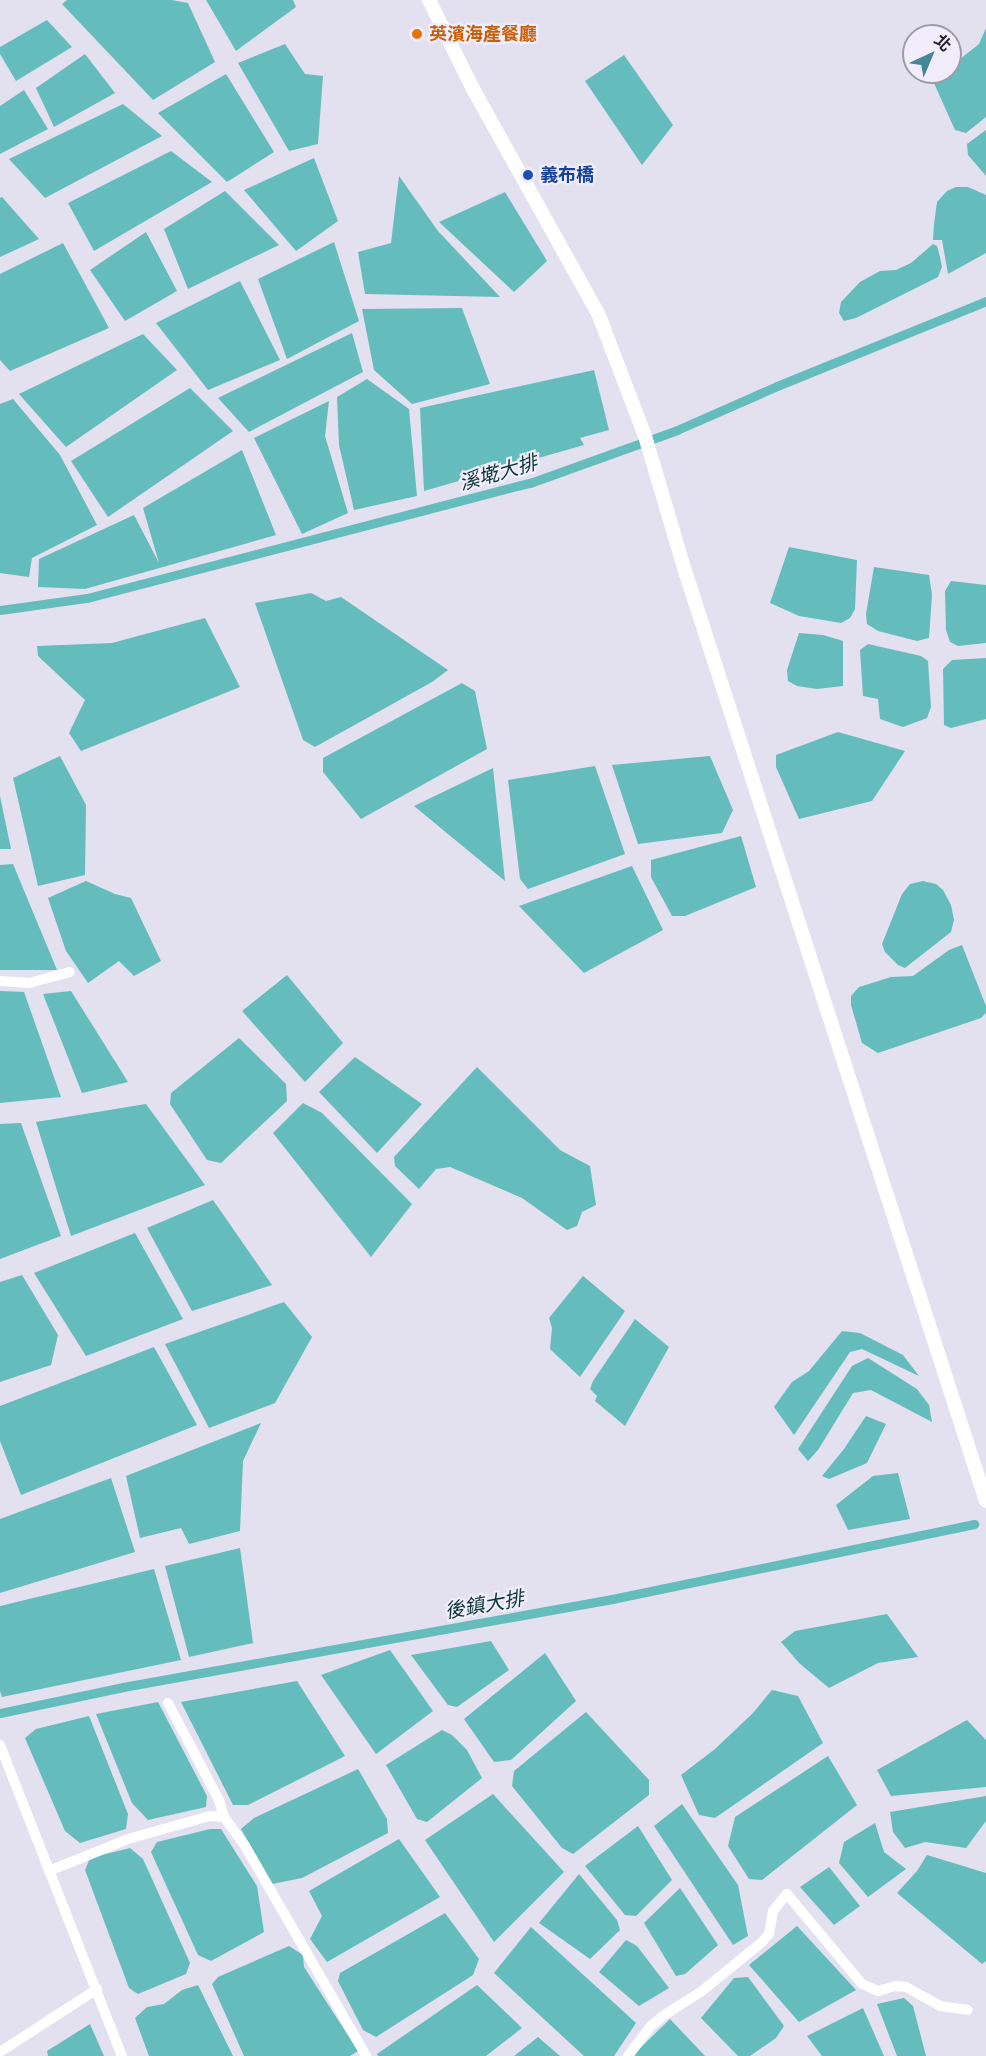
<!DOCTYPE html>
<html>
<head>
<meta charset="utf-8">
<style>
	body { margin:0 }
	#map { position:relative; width:986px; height:2056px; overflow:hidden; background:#e3e0ef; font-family:"Asap Condensed","Noto Sans TC",sans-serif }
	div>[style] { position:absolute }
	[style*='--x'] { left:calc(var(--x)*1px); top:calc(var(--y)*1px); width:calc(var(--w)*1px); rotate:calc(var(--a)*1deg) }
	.water>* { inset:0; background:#65bcbc }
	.canal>* { height:9px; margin:-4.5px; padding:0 4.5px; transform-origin:4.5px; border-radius:4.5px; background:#65bcbc }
	.minor>* { height:10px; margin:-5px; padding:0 5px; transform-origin:5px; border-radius:5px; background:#fff }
	.major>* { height:14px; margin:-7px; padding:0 7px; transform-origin:7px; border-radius:7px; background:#fff }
	.dots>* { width:16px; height:16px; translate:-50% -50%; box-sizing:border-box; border:3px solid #f1edfc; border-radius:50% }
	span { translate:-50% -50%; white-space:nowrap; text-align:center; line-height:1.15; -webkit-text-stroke:4.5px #f1edfc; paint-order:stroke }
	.food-label { font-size:18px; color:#c56008; font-weight:700 }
	.left { translate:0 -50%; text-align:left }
	.transit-label { font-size:18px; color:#164399; font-weight:700 }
	.water-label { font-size:20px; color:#0c3737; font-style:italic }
	.north { position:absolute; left:902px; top:24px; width:60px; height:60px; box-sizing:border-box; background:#f1edfc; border:2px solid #9d9ba6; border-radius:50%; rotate:44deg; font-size:16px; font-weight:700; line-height:24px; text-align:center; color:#201f24 }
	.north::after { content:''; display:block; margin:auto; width:21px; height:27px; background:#448797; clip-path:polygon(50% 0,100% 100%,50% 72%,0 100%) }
</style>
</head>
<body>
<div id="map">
	<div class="water">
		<div style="clip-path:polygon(67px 0,172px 0,188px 3px,215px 62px,153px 100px,62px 4px)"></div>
		<div style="clip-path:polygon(206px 0,293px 0,296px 7px,236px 51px)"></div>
		<div style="clip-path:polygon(47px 20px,72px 47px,16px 81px,0 54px,0 47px)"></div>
		<div style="clip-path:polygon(986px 28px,986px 117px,966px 133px,955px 130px,933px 81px,944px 72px,950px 72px,950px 67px,979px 44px)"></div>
		<div style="clip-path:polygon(285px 44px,305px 74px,323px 76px,318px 144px,289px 151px,238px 63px)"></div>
		<div style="clip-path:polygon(85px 54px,115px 93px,54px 127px,36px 88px)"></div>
		<div style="clip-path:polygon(624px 55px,673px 125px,642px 165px,585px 81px)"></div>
		<div style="clip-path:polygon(226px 74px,274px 152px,227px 182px,158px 113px)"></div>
		<div style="clip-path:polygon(24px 90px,48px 129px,0 154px,0 106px)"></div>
		<div style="clip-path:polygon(123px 104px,162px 136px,45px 198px,9px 159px)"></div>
		<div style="clip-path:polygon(986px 130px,986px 176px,968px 155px,967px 144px)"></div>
		<div style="clip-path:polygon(171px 151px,212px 182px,94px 251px,68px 203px)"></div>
		<div style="clip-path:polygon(314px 158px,338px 221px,296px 251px,244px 190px)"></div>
		<div style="clip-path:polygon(399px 176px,438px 231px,500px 297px,365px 294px,358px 252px,391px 243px)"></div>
		<div style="clip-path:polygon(956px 187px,968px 187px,986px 195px,986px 253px,948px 274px,942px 240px,933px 240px,934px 224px,937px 202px,947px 191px)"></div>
		<div style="clip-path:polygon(225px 191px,279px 245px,188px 289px,164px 229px)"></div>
		<div style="clip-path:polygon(505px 192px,547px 261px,514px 292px,439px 222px)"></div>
		<div style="clip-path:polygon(2px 197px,39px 239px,0 257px,0 198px)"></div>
		<div style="clip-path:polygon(146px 232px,177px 291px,125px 321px,90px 270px)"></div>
		<div style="clip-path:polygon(334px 242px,359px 321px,287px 359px,258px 279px)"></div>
		<div style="clip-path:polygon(63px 243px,109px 328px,10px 371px,0 360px,0 274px)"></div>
		<div style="clip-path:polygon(933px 244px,937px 246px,940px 257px,942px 267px,938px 277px,856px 318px,844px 321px,839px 313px,841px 302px,860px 282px,880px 271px,896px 270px,911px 263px)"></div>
		<div style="clip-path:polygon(240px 281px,280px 360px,208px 390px,156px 323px)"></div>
		<div style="clip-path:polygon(462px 308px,490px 384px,412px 404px,374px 370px,362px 309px)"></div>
		<div style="clip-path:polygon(352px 333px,363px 372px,249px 432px,218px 398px)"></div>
		<div style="clip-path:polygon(143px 334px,177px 370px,66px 447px,19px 394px)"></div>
		<div style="clip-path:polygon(594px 370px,609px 430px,580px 438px,584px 445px,424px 491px,420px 408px)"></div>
		<div style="clip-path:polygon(367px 379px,409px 409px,417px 496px,354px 510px,339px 445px,337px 397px)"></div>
		<div style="clip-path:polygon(190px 388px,233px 431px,108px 517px,71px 461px)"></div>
		<div style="clip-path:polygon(13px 399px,60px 455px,97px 525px,32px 558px,29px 577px,0 573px,0 404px)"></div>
		<div style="clip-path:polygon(329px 401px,325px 436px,348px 513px,302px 534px,254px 438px)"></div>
		<div style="clip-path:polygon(242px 450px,276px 535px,85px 589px,38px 587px,39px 559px,134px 515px,159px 563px,143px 508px)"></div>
		<div style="clip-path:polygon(789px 547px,857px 560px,855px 609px,850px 618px,841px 623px,799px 616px,770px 603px)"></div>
		<div style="clip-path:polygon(874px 567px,929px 575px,932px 595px,929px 638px,917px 641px,878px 631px,867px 624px,866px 614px)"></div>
		<div style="clip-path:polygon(951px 581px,986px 585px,986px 643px,958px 646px,950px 642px,946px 630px,945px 591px)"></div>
		<div style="clip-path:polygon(311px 593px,326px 601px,341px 597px,448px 670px,432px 682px,315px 747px,303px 740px,255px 603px)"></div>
		<div style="clip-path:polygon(205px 618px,240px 687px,81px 751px,69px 733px,85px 700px,38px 656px,37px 646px,112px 643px)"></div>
		<div style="clip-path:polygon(799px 633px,823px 635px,843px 641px,843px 686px,817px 689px,797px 686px,788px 681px,787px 670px)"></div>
		<div style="clip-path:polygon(868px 644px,921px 656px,928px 661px,931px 707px,927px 718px,903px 727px,880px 719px,878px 699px,863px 696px,860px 650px)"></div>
		<div style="clip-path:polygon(986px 658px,986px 719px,951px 728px,944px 725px,943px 669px,952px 660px)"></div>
		<div style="clip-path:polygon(462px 683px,475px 691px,487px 749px,361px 819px,323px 772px,323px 758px)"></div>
		<div style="clip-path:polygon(838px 732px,905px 751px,872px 801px,799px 819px,776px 767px,776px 755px)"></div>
		<div style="clip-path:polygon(60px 756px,86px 805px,85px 875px,38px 886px,13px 778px)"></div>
		<div style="clip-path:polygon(710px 756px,733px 810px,722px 833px,638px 844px,612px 765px)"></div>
		<div style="clip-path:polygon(595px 766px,625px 854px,528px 889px,520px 879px,508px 780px)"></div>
		<div style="clip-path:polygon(493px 768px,505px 881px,414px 806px)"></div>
		<div style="clip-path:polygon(0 796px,11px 849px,0 849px)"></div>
		<div style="clip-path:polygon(741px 836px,756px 887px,685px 916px,672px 916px,651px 877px,651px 860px)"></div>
		<div style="clip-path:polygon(13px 864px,57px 970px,0 970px,0 865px)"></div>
		<div style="clip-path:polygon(632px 866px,663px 930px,584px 973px,519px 906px)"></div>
		<div style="clip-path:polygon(86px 881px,115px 894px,131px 898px,161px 961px,134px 976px,119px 961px,88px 983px,66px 951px,48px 898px)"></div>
		<div style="clip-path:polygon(923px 881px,936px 884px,943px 890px,951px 905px,954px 920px,951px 932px,905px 968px,898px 965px,885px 952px,882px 944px,902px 894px,910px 884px)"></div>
		<div style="clip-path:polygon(962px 945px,986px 1006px,986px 1013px,981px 1018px,878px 1053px,862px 1043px,851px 1005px,851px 996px,859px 987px,891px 977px,913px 976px,949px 950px)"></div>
		<div style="clip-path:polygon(287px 975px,343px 1043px,305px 1082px,242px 1011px)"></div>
		<div style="clip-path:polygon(0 991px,24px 992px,61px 1097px,0 1103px)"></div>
		<div style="clip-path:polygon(71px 991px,128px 1082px,82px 1093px,43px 994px)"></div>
		<div style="clip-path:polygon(239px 1038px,286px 1084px,287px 1101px,221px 1163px,207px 1160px,170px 1104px,171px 1093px)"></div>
		<div style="clip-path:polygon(355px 1057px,422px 1104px,377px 1153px,319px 1092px)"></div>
		<div style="clip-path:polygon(477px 1067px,560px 1150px,590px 1166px,596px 1205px,582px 1212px,577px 1226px,567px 1230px,522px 1198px,450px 1167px,436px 1169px,419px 1189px,395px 1166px,394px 1157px)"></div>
		<div style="clip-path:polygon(303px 1103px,322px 1113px,412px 1204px,371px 1257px,273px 1133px)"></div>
		<div style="clip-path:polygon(146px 1104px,205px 1185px,71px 1236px,36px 1122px)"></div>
		<div style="clip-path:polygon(21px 1123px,61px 1236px,0 1259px,0 1124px)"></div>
		<div style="clip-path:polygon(213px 1200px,272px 1285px,192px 1311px,147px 1228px)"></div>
		<div style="clip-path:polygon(135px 1233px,183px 1319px,86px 1356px,34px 1273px)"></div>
		<div style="clip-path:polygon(22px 1275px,58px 1335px,51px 1365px,0 1382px,0 1282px)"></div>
		<div style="clip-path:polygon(583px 1276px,625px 1311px,580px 1377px,550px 1349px,552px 1328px,549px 1318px)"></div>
		<div style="clip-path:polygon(284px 1302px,312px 1337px,275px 1403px,209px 1428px,165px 1344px)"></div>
		<div style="clip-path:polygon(635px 1319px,669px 1347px,625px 1426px,595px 1401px,597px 1396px,590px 1389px,593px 1381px)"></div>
		<div style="clip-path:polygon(842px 1331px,860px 1333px,903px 1355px,919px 1376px,862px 1349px,850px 1352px,794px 1435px,774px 1407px,792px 1382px,809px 1371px)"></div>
		<div style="clip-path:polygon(154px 1347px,197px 1425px,21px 1495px,0 1441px,0 1406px)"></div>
		<div style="clip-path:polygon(868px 1358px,917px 1389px,929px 1405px,932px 1422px,871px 1390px,853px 1393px,818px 1450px,808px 1461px,798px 1449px,852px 1366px)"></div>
		<div style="clip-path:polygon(866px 1416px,886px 1424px,867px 1463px,829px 1479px,822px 1476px,844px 1449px)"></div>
		<div style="clip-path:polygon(261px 1423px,243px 1461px,240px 1531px,189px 1544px,181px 1528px,140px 1538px,126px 1476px)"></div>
		<div style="clip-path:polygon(898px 1473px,910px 1519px,848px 1530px,836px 1505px,873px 1476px)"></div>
		<div style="clip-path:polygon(111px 1478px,135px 1552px,0 1593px,0 1519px)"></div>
		<div style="clip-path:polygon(240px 1548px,253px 1643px,189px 1657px,165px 1566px)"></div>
		<div style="clip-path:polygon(154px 1569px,181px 1660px,2px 1697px,0 1691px,0 1606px)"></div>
		<div style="clip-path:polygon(887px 1614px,918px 1657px,878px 1663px,829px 1688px,799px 1663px,781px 1642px,795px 1631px)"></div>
		<div style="clip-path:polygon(491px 1641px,509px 1670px,457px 1707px,448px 1705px,411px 1655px)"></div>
		<div style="clip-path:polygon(390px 1650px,433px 1711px,376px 1754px,321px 1675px)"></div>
		<div style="clip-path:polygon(545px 1653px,576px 1701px,511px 1760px,494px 1762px,464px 1719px)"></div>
		<div style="clip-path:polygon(297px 1681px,345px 1756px,248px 1805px,233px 1805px,181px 1702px)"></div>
		<div style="clip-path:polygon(772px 1690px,798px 1696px,823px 1743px,715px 1818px,699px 1815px,681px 1775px,715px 1749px,753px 1713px)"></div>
		<div style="clip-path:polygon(158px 1702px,207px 1796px,206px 1807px,148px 1820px,132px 1803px,96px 1714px)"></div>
		<div style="clip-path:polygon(586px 1712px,649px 1780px,649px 1795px,573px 1854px,562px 1848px,512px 1786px,514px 1771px)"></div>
		<div style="clip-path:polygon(89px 1716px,128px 1814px,126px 1829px,80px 1843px,65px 1831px,25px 1738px,36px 1729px)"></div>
		<div style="clip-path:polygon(967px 1720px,986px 1740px,986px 1787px,891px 1796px,877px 1770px)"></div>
		<div style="clip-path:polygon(442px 1730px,452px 1735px,467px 1750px,482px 1778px,427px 1822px,417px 1819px,386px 1765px)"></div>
		<div style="clip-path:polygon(828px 1756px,857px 1805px,762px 1880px,749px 1879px,728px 1846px,735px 1817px)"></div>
		<div style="clip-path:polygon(358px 1769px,387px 1819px,388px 1833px,302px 1878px,272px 1884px,241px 1829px,254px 1818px)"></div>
		<div style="clip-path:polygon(493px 1794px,564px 1872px,494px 1942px,425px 1840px)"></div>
		<div style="clip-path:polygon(986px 1796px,986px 1821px,966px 1848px,925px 1842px,905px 1848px,893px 1832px,890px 1812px)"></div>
		<div style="clip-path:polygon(682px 1804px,738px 1885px,748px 1936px,733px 1945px,654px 1826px)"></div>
		<div style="clip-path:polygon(875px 1823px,884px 1852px,906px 1869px,868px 1897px,839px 1863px,844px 1842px)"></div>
		<div style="clip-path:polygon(638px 1826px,672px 1880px,636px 1916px,625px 1915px,585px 1866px)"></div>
		<div style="clip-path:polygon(210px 1829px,221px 1829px,257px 1886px,264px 1932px,211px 1961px,198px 1955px,151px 1852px,157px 1842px)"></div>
		<div style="clip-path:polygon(399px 1839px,440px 1897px,327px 1962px,310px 1939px,322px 1916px,309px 1891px)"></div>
		<div style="clip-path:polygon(130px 1848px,143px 1859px,190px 1963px,186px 1974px,138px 1994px,129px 1988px,85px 1870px,90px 1858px)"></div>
		<div style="clip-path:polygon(927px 1855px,986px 1873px,986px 1961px,982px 1964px,897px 1893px,917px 1871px)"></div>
		<div style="clip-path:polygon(829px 1867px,860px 1906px,834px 1925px,800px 1887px)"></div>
		<div style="clip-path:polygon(579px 1874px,617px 1920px,620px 1930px,590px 1959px,539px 1923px)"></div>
		<div style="clip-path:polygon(680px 1888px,718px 1945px,685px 1974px,676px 1976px,644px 1923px)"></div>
		<div style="clip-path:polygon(445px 1913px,479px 1959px,473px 1975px,376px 2037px,363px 2030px,338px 1981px,340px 1973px)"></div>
		<div style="clip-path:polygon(797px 1926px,856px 1990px,799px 2022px,749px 1965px)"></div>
		<div style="clip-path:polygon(531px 1927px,636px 2023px,614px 2056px,584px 2056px,494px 1973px)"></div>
		<div style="clip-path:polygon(626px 1940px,637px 1946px,669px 1988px,639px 2006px,599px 1972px)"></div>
		<div style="clip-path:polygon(289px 1946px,303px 1955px,304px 1967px,358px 2051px,350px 2056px,244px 2056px,212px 1984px,218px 1977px)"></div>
		<div style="clip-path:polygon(748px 1977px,784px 2026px,776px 2038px,750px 2056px,738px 2056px,701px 2018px,734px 1978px)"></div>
		<div style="clip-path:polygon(198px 1985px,233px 2056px,149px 2056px,135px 2018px,147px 2007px,164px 2004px,182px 1990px)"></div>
		<div style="clip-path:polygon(477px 1985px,522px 2028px,486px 2056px,378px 2056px,377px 2054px)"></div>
		<div style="clip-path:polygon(904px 1998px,913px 2006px,926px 2056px,897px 2056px,877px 2004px)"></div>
		<div style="clip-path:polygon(863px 2008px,884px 2056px,822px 2056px,807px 2036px)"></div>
		<div style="clip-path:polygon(670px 2019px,705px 2056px,632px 2056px)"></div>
		<div style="clip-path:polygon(90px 2024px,104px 2056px,48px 2056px,47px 2051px)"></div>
		<div style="clip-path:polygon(538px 2037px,560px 2056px,514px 2056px)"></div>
	</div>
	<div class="canal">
		<div style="--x:0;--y:610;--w:88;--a:-7.9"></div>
		<div style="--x:87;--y:598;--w:458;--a:-14.6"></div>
		<div style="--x:530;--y:483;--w:156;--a:-19.8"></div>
		<div style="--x:677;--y:430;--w:109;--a:-23.7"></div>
		<div style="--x:777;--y:386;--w:226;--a:-22.1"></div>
		<div style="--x:0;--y:1713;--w:126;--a:-11.9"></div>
		<div style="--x:123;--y:1687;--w:497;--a:-10.2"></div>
		<div style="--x:612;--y:1599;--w:370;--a:-11.7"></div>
	</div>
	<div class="minor">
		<div style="--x:0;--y:981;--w:29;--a:4"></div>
		<div style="--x:29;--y:983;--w:42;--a:-15"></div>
		<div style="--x:168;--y:1703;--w:110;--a:62.3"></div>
		<div style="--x:219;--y:1800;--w:18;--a:74"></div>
		<div style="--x:224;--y:1817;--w:36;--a:54"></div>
		<div style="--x:245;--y:1846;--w:242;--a:60"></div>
		<div style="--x:0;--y:1745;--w:334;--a:68.6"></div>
		<div style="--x:49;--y:1871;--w:85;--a:-22.1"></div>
		<div style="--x:128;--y:1839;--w:85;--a:-15.7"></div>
		<div style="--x:210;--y:1816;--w:14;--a:4"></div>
		<div style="--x:0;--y:2052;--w:116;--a:-33"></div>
		<div style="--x:628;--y:2056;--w:38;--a:-53"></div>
		<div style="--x:651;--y:2026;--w:16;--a:-40"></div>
		<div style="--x:663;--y:2016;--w:46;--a:-32.7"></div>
		<div style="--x:702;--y:1991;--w:77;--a:-39.2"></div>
		<div style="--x:762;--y:1942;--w:11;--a:-49"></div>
		<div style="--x:769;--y:1934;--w:23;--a:-80"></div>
		<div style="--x:773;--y:1911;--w:22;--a:-51"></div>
		<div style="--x:787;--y:1894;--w:117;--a:50.2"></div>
		<div style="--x:862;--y:1984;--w:17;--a:24"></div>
		<div style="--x:878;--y:1991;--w:18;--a:-16"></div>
		<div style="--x:895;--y:1986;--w:11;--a:5"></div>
		<div style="--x:906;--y:1987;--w:39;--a:29"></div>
		<div style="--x:940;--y:2006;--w:28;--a:8"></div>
	</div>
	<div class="major">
		<div style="--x:429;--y:0;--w:97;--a:63.7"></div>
		<div style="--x:472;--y:87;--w:259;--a:60.9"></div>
		<div style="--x:598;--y:313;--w:132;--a:69.1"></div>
		<div style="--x:645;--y:436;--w:144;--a:73.5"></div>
		<div style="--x:686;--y:574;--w:974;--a:72.07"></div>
	</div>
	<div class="dots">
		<div style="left:417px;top:34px;background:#e8710a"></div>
		<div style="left:528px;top:175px;background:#1a4fb4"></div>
	</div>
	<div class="food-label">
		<span class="left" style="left:429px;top:34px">英濱海產餐廳</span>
	</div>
	<div class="transit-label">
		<span class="left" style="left:540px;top:175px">義布橋</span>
	</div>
	<div class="water-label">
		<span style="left:498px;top:472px;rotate:-16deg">溪墘大排</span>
		<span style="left:484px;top:1604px;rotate:-10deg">後鎮大排</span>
	</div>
	<div class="north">北</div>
</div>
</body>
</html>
